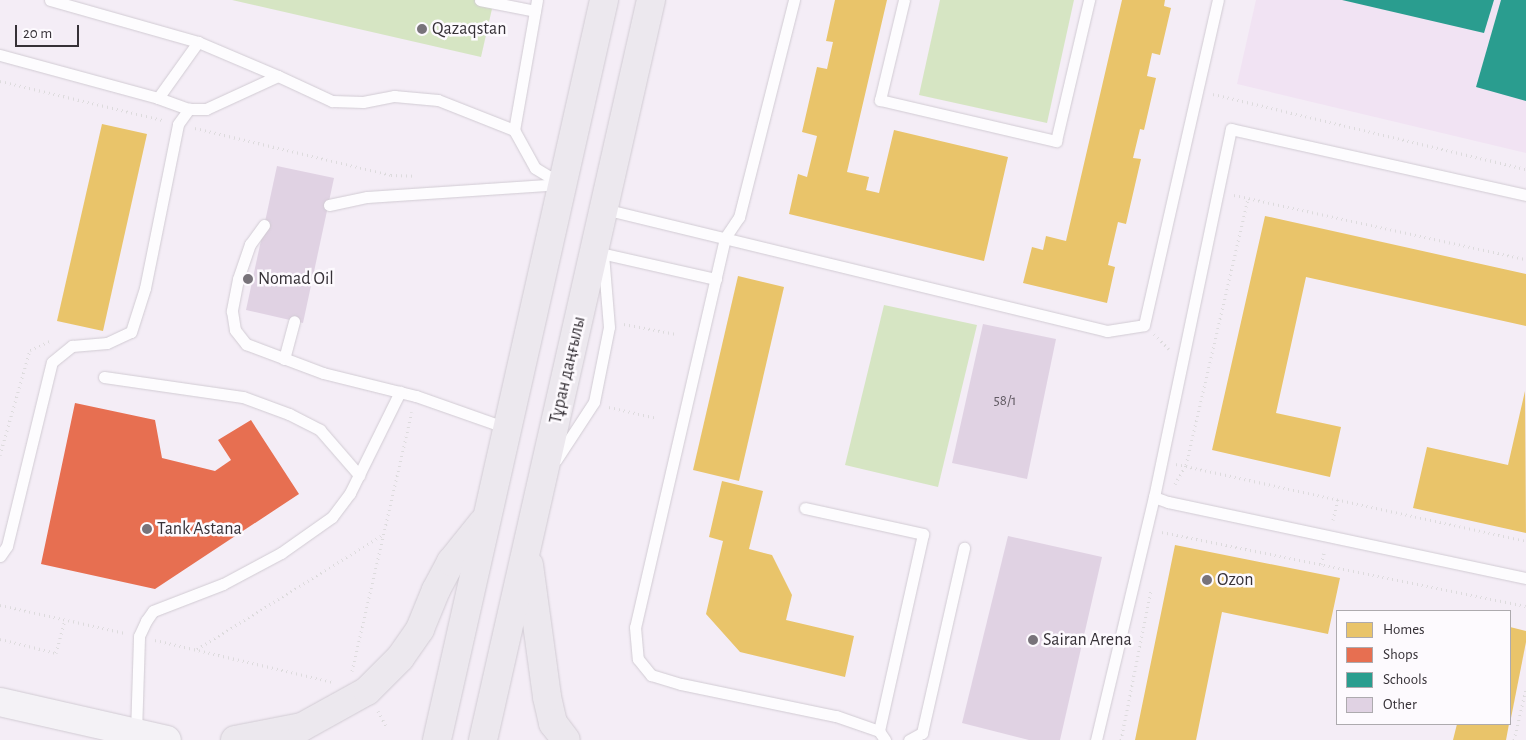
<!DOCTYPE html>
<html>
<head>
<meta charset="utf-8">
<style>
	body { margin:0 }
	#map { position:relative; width:1526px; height:740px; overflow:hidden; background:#f4edf6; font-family:"Alegreya Sans",sans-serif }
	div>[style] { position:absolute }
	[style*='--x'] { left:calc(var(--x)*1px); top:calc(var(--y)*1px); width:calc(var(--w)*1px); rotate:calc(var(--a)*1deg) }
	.built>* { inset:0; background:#f1e3f3 }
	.green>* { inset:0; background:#d6e5c3 }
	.homes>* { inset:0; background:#e9c46a }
	.shops>* { inset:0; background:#e76f51 }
	.schools>* { inset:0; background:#2a9d8f }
	.building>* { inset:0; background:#e0d2e3 }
	.path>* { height:3px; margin-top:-1.5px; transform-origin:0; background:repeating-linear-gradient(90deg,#dddbdd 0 1px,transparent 0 5px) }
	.roads { filter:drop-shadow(0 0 1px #d1cbd3) drop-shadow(0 0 1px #d1cbd3) }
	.lane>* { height:11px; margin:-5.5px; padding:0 5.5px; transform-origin:5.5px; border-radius:5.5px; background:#fdfcfe }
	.secondary>* { height:28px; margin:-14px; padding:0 14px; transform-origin:14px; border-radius:14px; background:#f4f2f6 }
	.primary>* { height:28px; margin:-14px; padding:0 14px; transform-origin:14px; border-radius:14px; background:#ece8ee }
	.dots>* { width:14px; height:14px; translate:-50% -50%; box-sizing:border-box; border:2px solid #fdfafe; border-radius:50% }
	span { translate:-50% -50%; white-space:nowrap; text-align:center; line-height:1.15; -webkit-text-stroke:5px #fdfafe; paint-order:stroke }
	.number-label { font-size:15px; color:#605962 }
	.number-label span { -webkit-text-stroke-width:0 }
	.poi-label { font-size:18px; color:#363137 }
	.left { translate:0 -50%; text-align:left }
	.street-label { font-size:18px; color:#363137 }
	.legend { position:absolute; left:1336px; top:610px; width:175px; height:115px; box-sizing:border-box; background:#fdfafe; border:1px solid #adaaae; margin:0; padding:6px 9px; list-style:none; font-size:15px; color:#363137 }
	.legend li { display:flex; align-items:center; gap:10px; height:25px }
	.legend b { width:25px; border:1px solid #adaaae }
	.scale { position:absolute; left:15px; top:25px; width:64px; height:22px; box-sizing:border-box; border:2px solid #363137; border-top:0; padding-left:6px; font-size:15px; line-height:18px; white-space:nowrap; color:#363137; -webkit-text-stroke:4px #fdfafe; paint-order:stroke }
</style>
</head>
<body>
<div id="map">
	<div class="built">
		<div style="clip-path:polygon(1256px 0,1526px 0,1526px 153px,1237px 84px)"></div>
	</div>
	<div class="green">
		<div style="clip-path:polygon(232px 0,494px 0,481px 57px)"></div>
		<div style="clip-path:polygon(940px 0,1074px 0,1047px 123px,919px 95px)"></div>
		<div style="clip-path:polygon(884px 305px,977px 325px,938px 487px,845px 465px)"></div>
	</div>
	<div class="homes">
		<div style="clip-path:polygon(835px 0,887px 0,847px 172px,869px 177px,866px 190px,879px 193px,894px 130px,1008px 157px,984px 261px,789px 214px,798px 174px,807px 177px,817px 136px,802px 132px,817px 67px,827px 69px,833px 42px,826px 41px)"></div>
		<div style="clip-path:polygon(1122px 0,1165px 0,1164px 6px,1171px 8px,1160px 55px,1152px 53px,1147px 76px,1156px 78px,1144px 130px,1140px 129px,1133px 158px,1141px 159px,1126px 224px,1118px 222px,1108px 265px,1115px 267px,1107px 303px,1023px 283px,1032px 247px,1043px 250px,1046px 236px,1066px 241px)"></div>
		<div style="clip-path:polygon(102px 124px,147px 134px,103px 331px,57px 321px)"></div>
		<div style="clip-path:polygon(1265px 216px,1526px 274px,1526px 326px,1306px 277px,1276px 413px,1341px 427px,1330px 477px,1212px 450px)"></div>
		<div style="clip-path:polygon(738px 276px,784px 287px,739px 481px,693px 470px)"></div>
		<div style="clip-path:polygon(1525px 391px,1526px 533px,1413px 508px,1427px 447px,1508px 465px)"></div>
		<div style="clip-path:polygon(722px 481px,763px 491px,749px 549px,772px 555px,792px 595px,786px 620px,854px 636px,845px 677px,740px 652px,706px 614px,723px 541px,709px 537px)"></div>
		<div style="clip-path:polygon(1175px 545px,1340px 578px,1328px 634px,1222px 612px,1196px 740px,1135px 740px)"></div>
		<div style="clip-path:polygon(1510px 627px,1526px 631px,1526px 642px,1511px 718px)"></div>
		<div style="clip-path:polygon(1457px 724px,1509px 724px,1506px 740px,1453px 740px)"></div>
	</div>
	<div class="shops">
		<div style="clip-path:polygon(75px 403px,155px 420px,162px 458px,215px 471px,231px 460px,218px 440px,251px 420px,299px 494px,155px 589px,41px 564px)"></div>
	</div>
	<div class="schools">
		<div style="clip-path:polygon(1342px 0,1494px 0,1484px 33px)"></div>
		<div style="clip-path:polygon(1501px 0,1526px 0,1526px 101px,1476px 87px)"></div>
	</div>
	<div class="building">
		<div style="clip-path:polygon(277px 166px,334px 178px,303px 323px,246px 310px)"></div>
		<div style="clip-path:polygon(983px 324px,1056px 339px,1027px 479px,952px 463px)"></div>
		<div style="clip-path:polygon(1008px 536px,1102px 557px,1060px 740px,1029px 740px,962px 723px)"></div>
	</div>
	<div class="path">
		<div style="--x:0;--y:81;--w:167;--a:13.5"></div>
		<div style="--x:1213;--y:94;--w:322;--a:13.5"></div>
		<div style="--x:195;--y:128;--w:202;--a:13.5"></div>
		<div style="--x:391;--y:175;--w:25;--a:2"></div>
		<div style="--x:1234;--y:195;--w:299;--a:12.4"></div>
		<div style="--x:624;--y:324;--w:53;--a:10.9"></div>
		<div style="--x:1154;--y:334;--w:21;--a:45"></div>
		<div style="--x:609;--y:407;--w:49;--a:12.9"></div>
		<div style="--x:0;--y:455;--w:109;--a:-74.1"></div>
		<div style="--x:30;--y:350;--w:24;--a:-24"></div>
		<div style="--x:1176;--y:464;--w:358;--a:12.4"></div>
		<div style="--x:1175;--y:484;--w:22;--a:-60"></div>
		<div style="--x:1186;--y:465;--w:274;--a:-76.9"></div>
		<div style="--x:1333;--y:520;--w:22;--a:-77"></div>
		<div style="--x:1162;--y:532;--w:371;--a:11.5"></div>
		<div style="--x:1321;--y:564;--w:15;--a:-74"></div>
		<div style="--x:0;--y:605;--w:128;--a:12.6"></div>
		<div style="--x:0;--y:639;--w:58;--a:14"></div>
		<div style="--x:56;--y:653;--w:34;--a:-75"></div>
		<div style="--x:155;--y:640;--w:182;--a:13.3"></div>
		<div style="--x:197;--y:649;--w:220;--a:-31.6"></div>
		<div style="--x:352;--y:671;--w:266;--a:-77"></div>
		<div style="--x:378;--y:711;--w:19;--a:62"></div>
		<div style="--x:1121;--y:740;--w:153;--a:-78.7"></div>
		<div style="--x:1514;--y:740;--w:52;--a:-76.8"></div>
	</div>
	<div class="roads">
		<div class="lane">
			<div style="--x:50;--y:0;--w:154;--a:15.8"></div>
			<div style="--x:198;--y:42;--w:87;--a:23"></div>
			<div style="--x:480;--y:0;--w:56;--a:11.3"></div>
			<div style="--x:537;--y:0;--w:132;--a:100"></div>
			<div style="--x:514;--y:130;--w:43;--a:61.1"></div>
			<div style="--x:535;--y:168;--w:31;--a:31"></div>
			<div style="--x:794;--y:0;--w:224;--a:104.2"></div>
			<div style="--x:739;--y:217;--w:25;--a:124"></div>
			<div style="--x:725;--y:238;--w:399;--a:103"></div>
			<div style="--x:635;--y:627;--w:32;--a:85"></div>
			<div style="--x:638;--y:659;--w:21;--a:51"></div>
			<div style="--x:651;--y:675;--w:31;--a:17"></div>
			<div style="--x:681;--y:684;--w:158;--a:11.7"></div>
			<div style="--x:836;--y:716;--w:46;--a:19.2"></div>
			<div style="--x:904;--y:0;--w:103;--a:103.5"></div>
			<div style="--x:880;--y:100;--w:181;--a:13.1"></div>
			<div style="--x:1056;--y:141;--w:145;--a:-76.8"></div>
			<div style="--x:0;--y:55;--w:164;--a:15.2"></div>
			<div style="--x:158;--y:98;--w:33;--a:20"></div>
			<div style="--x:158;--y:98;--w:69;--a:-54.5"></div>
			<div style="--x:329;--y:205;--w:39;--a:-12"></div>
			<div style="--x:367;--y:197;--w:195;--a:-3.8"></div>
			<div style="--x:604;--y:209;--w:518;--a:13.63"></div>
			<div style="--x:1107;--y:331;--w:37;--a:-9"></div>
			<div style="--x:1144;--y:325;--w:333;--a:-77.2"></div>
			<div style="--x:264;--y:225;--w:24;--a:126"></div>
			<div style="--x:250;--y:244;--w:37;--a:109"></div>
			<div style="--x:238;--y:279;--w:33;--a:101"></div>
			<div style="--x:232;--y:311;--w:19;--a:81"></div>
			<div style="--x:235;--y:330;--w:18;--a:52"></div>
			<div style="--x:246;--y:344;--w:82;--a:20.6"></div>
			<div style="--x:323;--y:373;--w:96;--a:13.9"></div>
			<div style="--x:416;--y:396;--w:96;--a:19.4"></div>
			<div style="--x:596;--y:252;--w:123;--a:12.7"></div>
			<div style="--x:284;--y:359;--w:39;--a:-75"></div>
			<div style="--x:104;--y:377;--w:140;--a:8.2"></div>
			<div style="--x:243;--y:397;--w:49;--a:20.3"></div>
			<div style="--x:289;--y:414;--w:35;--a:27"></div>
			<div style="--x:320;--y:430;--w:60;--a:49.1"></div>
			<div style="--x:556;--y:460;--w:69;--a:-56.8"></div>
			<div style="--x:594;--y:402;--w:76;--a:-78.7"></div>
			<div style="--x:609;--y:327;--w:73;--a:-94.7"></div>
			<div style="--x:1154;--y:497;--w:15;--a:20"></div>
			<div style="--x:1168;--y:502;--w:366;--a:12"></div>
			<div style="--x:805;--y:508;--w:121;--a:12.4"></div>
			<div style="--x:923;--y:534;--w:202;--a:102.6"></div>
			<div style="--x:879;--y:731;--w:11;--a:56"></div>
			<div style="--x:0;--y:556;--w:12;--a:-55"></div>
			<div style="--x:7;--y:546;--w:189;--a:-76.3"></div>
			<div style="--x:52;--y:362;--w:26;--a:-39"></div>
			<div style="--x:72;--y:346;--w:35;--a:-5"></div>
			<div style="--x:107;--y:343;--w:26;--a:-25"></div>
			<div style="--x:131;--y:332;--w:46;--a:-72.3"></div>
			<div style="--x:145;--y:288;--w:167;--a:-78.6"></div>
			<div style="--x:178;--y:124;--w:19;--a:-54"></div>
			<div style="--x:189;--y:109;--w:17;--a:0"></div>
			<div style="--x:206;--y:109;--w:79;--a:-24.6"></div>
			<div style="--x:278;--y:76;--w:60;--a:24.8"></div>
			<div style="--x:332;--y:101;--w:31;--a:2"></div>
			<div style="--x:363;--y:102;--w:32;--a:-11"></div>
			<div style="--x:394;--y:96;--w:44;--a:5.2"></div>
			<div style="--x:438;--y:100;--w:82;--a:21.5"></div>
			<div style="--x:136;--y:733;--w:97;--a:-88.2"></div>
			<div style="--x:139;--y:636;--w:17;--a:-65"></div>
			<div style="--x:146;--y:621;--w:12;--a:-55"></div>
			<div style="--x:153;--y:611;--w:75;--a:-21.1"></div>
			<div style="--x:223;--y:584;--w:66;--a:-28.1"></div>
			<div style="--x:281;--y:553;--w:62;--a:-35.2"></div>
			<div style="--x:332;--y:517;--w:30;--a:-53"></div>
			<div style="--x:350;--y:493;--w:113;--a:-63.7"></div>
			<div style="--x:909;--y:740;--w:15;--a:-28"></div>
			<div style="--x:922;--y:733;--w:190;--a:-77.2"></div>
			<div style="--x:1096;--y:740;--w:250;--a:-76.6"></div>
			<div style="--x:1154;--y:497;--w:376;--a:-78.2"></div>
			<div style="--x:1231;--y:129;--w:302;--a:12.6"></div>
		</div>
		<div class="secondary">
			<div style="--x:0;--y:702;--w:171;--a:12.8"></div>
		</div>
		<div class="primary">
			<div style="--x:529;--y:565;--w:133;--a:82.2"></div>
			<div style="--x:547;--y:697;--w:27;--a:77"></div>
			<div style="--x:553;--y:723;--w:21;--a:53"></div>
			<div style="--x:235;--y:740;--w:68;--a:-11"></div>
			<div style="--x:302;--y:727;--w:74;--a:-29"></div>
			<div style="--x:367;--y:691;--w:47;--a:-45"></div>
			<div style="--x:400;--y:658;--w:35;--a:-55"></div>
			<div style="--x:420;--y:629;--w:42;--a:-67.7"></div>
			<div style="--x:436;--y:590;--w:32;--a:-62"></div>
			<div style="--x:451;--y:562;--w:51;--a:-51.3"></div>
			<div style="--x:437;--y:740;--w:759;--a:-77.28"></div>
			<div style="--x:483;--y:740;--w:759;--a:-77.21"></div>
		</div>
	</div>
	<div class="dots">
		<div style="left:422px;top:29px;background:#78737a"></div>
		<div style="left:248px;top:279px;background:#78737a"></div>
		<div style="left:147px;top:529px;background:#78737a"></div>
		<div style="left:1207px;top:580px;background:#78737a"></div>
		<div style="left:1033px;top:640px;background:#78737a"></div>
	</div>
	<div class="number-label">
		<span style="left:1005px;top:401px">58/1</span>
	</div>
	<div class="poi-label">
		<span class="left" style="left:432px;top:29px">Qazaqstan</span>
		<span class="left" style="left:258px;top:279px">Nomad Oil</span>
		<span class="left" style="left:157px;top:529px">Tank Astana</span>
		<span class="left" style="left:1217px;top:580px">Ozon</span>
		<span class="left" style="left:1043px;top:640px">Sairan Arena</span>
	</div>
	<div class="street-label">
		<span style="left:568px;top:370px;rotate:-77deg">Тұран даңғылы</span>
	</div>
	<ul class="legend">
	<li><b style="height:14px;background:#e9c46a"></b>Homes</li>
	<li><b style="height:14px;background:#e76f51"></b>Shops</li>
	<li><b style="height:14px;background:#2a9d8f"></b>Schools</li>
	<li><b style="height:14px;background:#e0d2e3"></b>Other</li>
	</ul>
	<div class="scale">20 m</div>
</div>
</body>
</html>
